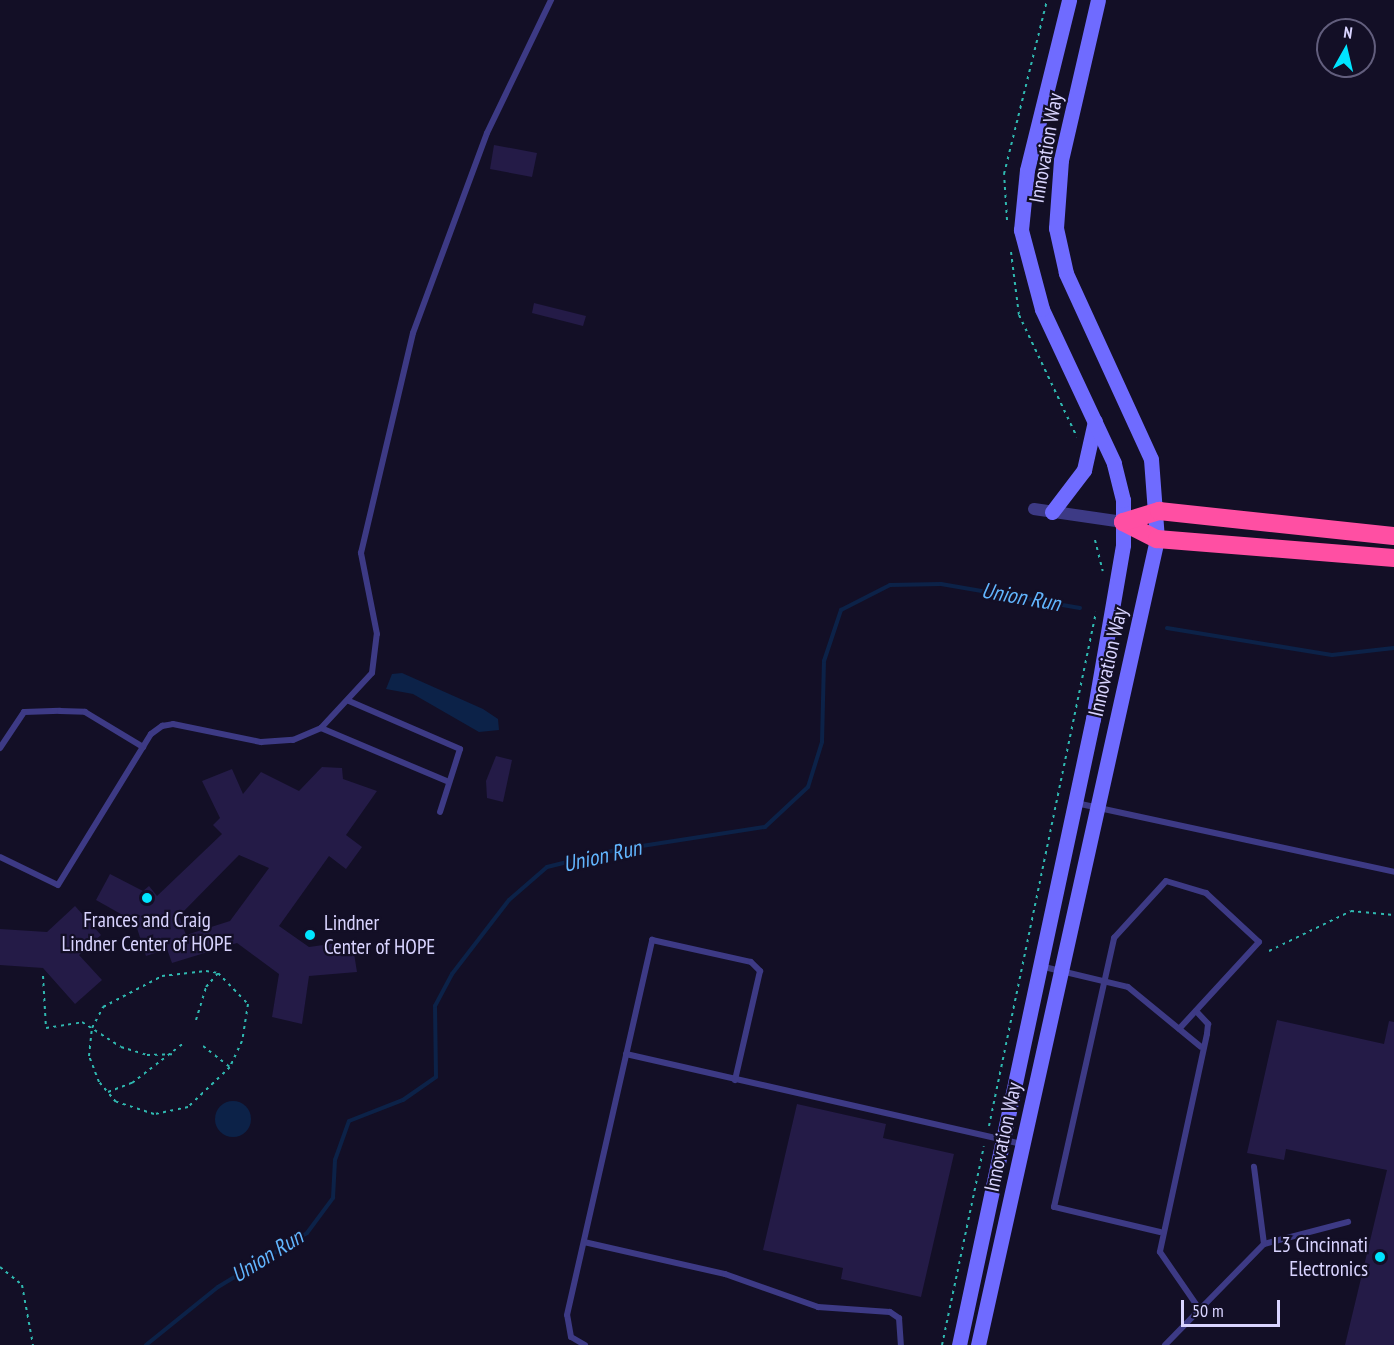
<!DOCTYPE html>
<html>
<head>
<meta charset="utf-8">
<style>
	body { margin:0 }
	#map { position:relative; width:1394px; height:1345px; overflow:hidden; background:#130f26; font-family:"PT Sans Narrow",sans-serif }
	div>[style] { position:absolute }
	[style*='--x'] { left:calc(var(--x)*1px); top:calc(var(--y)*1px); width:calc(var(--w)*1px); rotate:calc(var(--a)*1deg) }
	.water>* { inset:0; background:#0c2248 }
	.round { border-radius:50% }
	.stream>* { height:4px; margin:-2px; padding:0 2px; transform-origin:2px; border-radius:2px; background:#0c2248 }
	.building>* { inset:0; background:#241b47 }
	.path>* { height:2px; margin-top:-1px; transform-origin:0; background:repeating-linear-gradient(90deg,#2fb8b0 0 3px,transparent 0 7.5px) }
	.lane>* { height:6px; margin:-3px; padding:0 3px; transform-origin:3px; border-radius:3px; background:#3d3a85 }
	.street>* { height:12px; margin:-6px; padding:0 6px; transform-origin:6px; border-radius:6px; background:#3d3a85 }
	.secondary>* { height:15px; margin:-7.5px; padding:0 7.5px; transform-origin:7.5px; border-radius:7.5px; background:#6f6bff }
	.highway>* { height:18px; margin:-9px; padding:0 9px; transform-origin:9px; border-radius:9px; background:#ff4fa3 }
	.dots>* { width:16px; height:16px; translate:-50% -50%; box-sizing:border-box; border:3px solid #130f26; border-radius:50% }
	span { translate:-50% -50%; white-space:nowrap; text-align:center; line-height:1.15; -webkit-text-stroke:4.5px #130f26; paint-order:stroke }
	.street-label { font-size:21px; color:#d9d4ff }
	.poi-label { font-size:21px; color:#d9d4ff }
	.left { translate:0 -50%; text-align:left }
	.right { translate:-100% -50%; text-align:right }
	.water-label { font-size:22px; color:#62b6ff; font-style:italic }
	.north { position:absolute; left:1316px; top:18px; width:60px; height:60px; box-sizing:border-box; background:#130f26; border:2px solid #625e7d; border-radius:50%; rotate:8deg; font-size:16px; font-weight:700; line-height:24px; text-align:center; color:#d9d4ff }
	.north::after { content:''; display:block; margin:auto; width:21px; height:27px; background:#00e5ff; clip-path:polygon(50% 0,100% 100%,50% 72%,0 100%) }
	.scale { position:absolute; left:1181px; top:1300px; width:99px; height:27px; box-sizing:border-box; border:3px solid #d9d4ff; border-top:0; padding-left:8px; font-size:18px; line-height:21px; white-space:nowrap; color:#d9d4ff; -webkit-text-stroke:4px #130f26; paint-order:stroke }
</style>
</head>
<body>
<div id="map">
	<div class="water">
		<div style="clip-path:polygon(402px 673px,483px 709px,498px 719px,499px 730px,479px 732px,413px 694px,386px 689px,392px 674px)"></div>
		<div class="round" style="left:215px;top:1101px;width:36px;height:36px"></div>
	</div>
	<div class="stream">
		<div style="--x:1167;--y:628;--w:167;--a:9.3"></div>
		<div style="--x:1332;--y:655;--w:62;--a:-6.4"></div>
		<div style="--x:146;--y:1345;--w:92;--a:-38.9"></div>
		<div style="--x:218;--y:1287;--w:104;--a:-31.2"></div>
		<div style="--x:307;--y:1233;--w:44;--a:-53.4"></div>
		<div style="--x:333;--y:1198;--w:38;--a:-87"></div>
		<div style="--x:335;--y:1160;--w:41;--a:-70.3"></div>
		<div style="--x:349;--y:1121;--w:58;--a:-21.3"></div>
		<div style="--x:403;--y:1100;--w:40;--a:-34.9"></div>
		<div style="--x:436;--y:1077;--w:71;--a:-90.8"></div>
		<div style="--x:435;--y:1006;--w:36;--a:-62"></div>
		<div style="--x:452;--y:974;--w:93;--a:-52.4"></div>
		<div style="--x:509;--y:900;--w:50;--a:-41"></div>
		<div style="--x:547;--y:867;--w:71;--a:-13.8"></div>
		<div style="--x:616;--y:850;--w:151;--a:-8.8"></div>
		<div style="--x:765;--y:827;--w:59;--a:-42.9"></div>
		<div style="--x:808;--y:787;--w:47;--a:-72.7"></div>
		<div style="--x:822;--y:742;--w:81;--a:-88.6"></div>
		<div style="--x:824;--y:661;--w:54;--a:-71.6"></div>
		<div style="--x:841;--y:610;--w:55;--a:-27"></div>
		<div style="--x:890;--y:585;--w:51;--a:-1.1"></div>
		<div style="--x:941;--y:584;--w:141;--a:9.8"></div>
	</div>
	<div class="building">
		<div style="clip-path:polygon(494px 145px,537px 153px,532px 177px,490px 169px)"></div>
		<div style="clip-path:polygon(534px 303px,586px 316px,583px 326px,532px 313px)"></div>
		<div style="clip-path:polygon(496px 756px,512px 760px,503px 802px,487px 798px,486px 781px)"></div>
		<div style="clip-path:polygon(evenodd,322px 767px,342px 768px,343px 779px,377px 791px,346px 835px,362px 847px,346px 869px,329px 856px,279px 926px,309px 947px,352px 941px,357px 972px,309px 976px,302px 1024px,272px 1017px,279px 974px,237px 943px,172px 963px,167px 949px,146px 956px,135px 922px,96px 900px,110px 874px,143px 891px,149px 886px,157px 896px,222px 834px,213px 825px,220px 818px,202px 781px,232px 769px,243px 794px,261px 772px,299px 791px,322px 767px,239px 855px,269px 868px,230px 921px,186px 935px,179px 916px,239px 855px)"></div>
		<div style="clip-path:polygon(75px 906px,101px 935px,79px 955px,102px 980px,75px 1004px,43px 968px,0 965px,0 929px,47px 932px)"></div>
		<div style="clip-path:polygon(1277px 1020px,1384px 1044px,1389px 1021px,1394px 1022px,1394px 1345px,1345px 1345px,1387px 1170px,1286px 1149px,1284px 1160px,1247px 1153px)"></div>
		<div style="clip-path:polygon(797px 1104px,886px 1124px,883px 1138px,954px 1154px,921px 1297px,841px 1279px,843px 1268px,763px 1250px)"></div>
	</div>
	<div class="path">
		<div style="--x:1007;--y:220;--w:46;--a:-93.7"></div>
		<div style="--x:1004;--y:174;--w:179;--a:-76.1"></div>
		<div style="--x:1011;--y:252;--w:64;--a:82.8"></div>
		<div style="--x:1019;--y:315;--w:135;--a:64.6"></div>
		<div style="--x:1095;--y:540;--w:32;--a:76"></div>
		<div style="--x:1269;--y:951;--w:91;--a:-26"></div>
		<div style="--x:1351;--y:911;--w:43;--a:5.3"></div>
		<div style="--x:206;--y:971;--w:12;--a:9"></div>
		<div style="--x:218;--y:973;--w:43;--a:45.9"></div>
		<div style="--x:248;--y:1004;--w:37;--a:99"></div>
		<div style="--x:242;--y:1041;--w:29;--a:115"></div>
		<div style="--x:230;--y:1067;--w:58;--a:136.4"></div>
		<div style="--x:188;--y:1107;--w:35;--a:168"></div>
		<div style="--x:154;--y:1114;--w:40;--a:-162"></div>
		<div style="--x:116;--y:1102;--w:26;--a:-130"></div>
		<div style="--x:99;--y:1082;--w:28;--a:-111"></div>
		<div style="--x:89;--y:1056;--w:28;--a:-84"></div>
		<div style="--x:92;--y:1028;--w:24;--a:-62"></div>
		<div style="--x:103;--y:1007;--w:67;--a:-27.7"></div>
		<div style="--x:162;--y:976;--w:44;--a:-6.5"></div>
		<div style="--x:43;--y:976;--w:52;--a:86.7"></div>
		<div style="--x:46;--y:1028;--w:36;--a:-9"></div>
		<div style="--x:82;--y:1022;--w:46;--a:32.7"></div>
		<div style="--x:121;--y:1047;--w:27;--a:17"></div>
		<div style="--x:147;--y:1055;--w:25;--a:-2"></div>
		<div style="--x:196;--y:1020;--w:34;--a:-73"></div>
		<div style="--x:206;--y:987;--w:18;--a:-49"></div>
		<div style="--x:203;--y:1046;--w:34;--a:38"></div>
		<div style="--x:108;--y:1092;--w:26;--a:-21"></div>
		<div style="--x:132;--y:1083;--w:67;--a:-37.7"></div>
		<div style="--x:989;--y:1126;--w:525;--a:-78.24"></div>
		<div style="--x:0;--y:1267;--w:28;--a:39"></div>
		<div style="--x:22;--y:1285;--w:61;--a:79.6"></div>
		<div style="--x:942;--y:1345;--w:203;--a:-78.1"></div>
	</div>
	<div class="lane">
		<div style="--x:349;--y:701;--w:121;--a:23.4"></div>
		<div style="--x:460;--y:749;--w:66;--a:107.6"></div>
		<div style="--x:321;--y:728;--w:139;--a:22.9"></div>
		<div style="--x:0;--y:748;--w:43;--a:-56.3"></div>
		<div style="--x:24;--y:712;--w:36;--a:-2"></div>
		<div style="--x:60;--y:711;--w:25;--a:2"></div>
		<div style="--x:85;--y:712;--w:68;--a:31.1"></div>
		<div style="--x:1076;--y:803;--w:325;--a:12.2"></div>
		<div style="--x:0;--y:857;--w:64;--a:25.8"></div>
		<div style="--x:58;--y:885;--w:177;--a:-58.4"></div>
		<div style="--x:151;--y:734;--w:14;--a:-36"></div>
		<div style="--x:162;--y:726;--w:11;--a:-10"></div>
		<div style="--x:173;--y:724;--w:90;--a:11.6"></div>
		<div style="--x:261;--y:742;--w:32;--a:-4"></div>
		<div style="--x:293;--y:740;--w:30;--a:-23"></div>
		<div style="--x:321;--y:728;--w:75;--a:-47.2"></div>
		<div style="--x:372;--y:673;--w:39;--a:-83"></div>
		<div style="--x:377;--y:634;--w:83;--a:-101.2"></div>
		<div style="--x:361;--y:553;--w:226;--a:-76.7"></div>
		<div style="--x:413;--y:333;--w:213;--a:-69.7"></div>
		<div style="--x:487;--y:133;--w:148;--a:-64.3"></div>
		<div style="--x:1040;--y:966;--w:90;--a:13.4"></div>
		<div style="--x:1128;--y:987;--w:94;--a:39.4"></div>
		<div style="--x:1196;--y:1011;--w:18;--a:47"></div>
		<div style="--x:1208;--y:1024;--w:10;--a:96"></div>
		<div style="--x:1207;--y:1034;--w:223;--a:102.2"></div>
		<div style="--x:1160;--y:1252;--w:70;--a:55.4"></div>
		<div style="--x:626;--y:1054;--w:406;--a:12.8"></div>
		<div style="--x:1160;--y:1232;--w:109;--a:-166.7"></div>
		<div style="--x:1054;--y:1207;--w:276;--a:-77.4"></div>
		<div style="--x:1114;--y:938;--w:77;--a:-47.6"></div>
		<div style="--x:1166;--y:881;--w:42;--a:16.7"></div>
		<div style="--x:1206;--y:893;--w:72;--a:42.8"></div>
		<div style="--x:1259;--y:942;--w:118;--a:132.6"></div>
		<div style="--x:584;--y:1242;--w:145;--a:12.8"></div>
		<div style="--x:725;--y:1274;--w:99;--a:19.5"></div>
		<div style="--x:818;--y:1307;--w:72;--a:4"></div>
		<div style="--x:890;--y:1312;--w:11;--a:34"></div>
		<div style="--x:899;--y:1318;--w:27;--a:86"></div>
		<div style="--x:1264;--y:1244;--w:87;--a:-14.7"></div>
		<div style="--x:585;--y:1345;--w:16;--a:-150"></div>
		<div style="--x:571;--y:1337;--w:22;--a:-100"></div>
		<div style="--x:567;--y:1315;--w:385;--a:-77.2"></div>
		<div style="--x:652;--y:940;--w:101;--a:12.5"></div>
		<div style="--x:751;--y:962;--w:13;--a:45"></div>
		<div style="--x:760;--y:971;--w:112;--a:102.9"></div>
		<div style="--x:1165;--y:1345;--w:141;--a:-45.6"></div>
		<div style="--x:1264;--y:1244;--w:78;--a:-97.4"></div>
	</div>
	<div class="street">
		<div style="--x:1034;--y:509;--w:90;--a:8.3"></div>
	</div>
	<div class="secondary">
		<div style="--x:1052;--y:512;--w:53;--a:-52.7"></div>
		<div style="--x:1084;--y:470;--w:50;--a:-77.3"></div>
		<div style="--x:959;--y:1345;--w:640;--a:-77.92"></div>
		<div style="--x:1093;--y:719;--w:177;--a:-80.2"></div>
		<div style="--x:1123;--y:545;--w:45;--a:-90"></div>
		<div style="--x:1123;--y:500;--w:38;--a:-104"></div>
		<div style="--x:1114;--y:463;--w:170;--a:-115.1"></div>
		<div style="--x:1042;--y:309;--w:82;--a:-104.9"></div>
		<div style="--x:1021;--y:230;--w:60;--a:-84.3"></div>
		<div style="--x:1027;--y:170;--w:175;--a:-76.1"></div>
		<div style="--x:978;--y:1345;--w:826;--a:-77.48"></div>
		<div style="--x:1157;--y:539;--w:80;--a:-94.3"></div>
		<div style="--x:1151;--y:459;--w:205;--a:-114.6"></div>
		<div style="--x:1066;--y:273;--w:46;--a:-102.5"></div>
		<div style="--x:1056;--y:228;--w:68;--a:-85.8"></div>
		<div style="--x:1061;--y:160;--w:164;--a:-77"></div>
	</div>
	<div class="highway">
		<div style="--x:1123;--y:522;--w:38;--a:27"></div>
		<div style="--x:1157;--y:539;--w:238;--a:4.6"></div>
		<div style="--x:1123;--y:522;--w:38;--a:-17"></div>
		<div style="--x:1159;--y:511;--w:236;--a:6.1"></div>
	</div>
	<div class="dots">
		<div style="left:147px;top:898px;background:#00e5ff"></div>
		<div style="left:310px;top:935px;background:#00e5ff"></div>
		<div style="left:1380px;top:1257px;background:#00e5ff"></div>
	</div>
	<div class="street-label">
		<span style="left:1046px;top:148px;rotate:-80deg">Innovation Way</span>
		<span style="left:1108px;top:662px;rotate:-77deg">Innovation Way</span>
		<span style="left:1003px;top:1137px;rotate:-78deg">Innovation Way</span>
	</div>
	<div class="poi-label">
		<span style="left:147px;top:932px">Frances and Craig<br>Lindner Center of HOPE</span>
		<span class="left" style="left:324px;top:935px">Lindner<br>Center of HOPE</span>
		<span class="right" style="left:1368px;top:1257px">L3 Cincinnati<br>Electronics</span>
	</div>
	<div class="water-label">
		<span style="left:1021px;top:597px;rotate:10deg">Union Run</span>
		<span style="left:602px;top:856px;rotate:-13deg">Union Run</span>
		<span style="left:267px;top:1256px;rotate:-32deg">Union Run</span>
	</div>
	<div class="north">N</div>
	<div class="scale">50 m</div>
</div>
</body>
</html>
